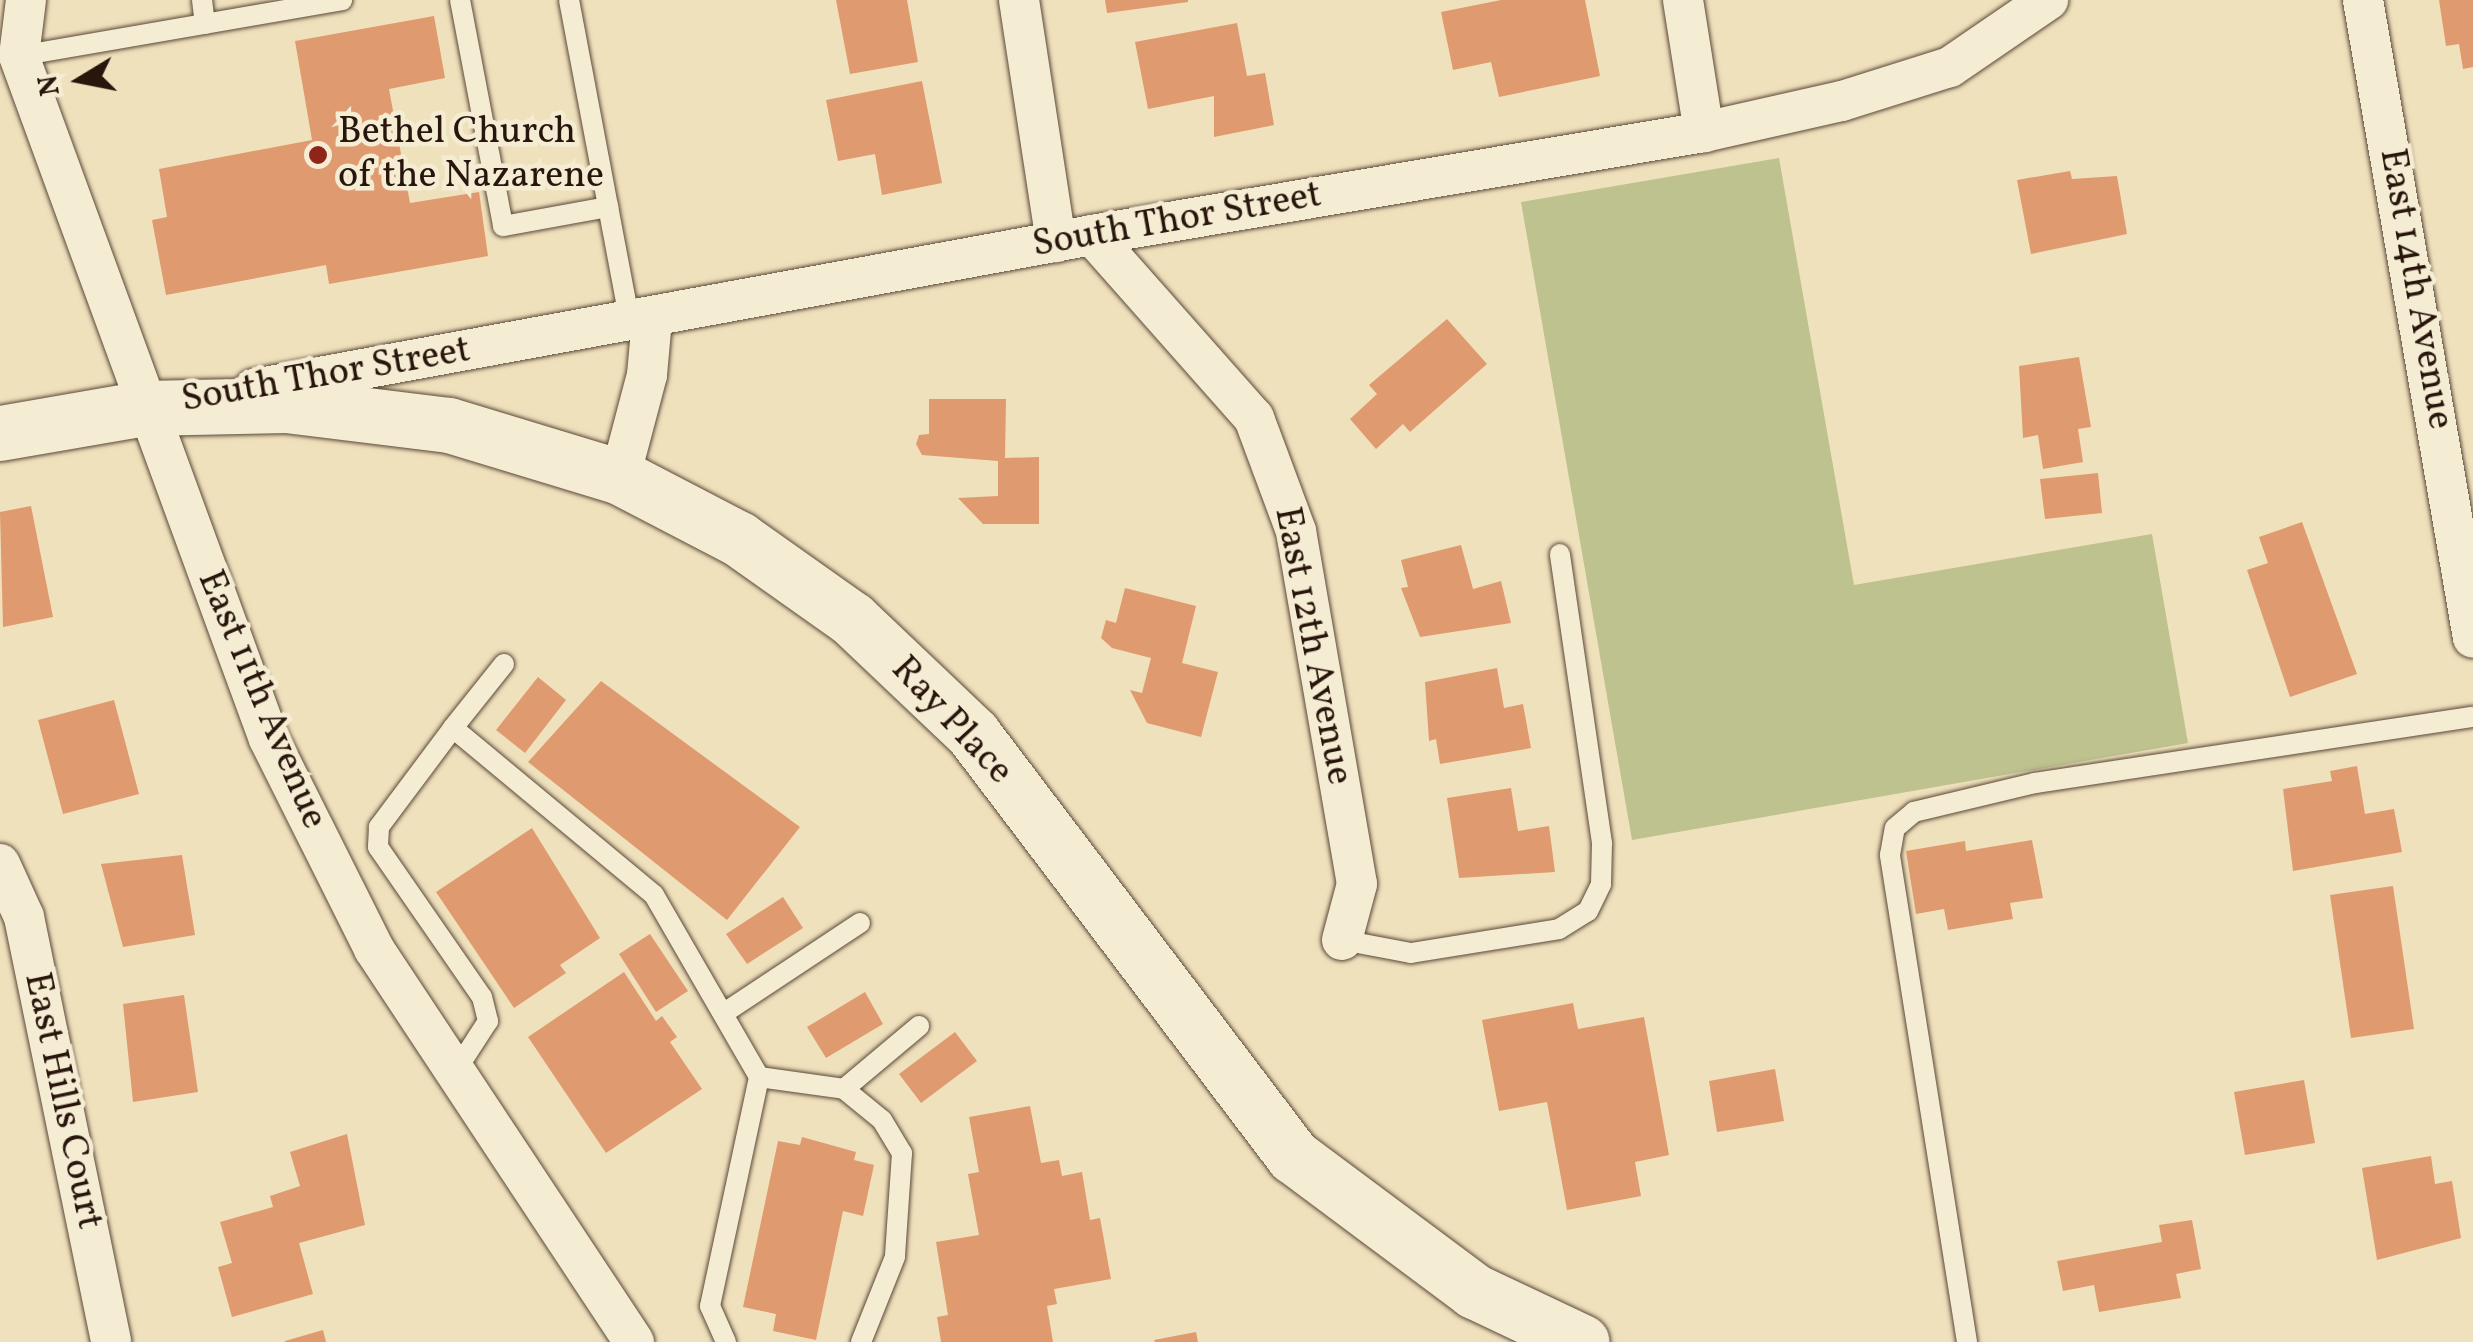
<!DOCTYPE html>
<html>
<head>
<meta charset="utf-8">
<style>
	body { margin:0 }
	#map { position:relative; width:2473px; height:1342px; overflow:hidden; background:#f0e1bd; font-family:Vollkorn,serif }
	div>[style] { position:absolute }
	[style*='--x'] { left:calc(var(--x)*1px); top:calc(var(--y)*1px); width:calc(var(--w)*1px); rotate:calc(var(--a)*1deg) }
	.green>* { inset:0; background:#bdc28e }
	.building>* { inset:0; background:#df9a6f }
	.roads { filter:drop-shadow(0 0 2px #5a4938) drop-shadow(0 0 2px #5a4938) }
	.lane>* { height:20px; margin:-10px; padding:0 10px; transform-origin:10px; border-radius:10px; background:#f5ecd4 }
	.street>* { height:40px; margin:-20px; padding:0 20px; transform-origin:20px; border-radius:20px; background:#f5ecd4 }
	.secondary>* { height:55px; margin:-27.5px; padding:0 27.5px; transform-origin:27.5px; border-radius:27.5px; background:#f5ecd4 }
	.dots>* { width:28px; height:28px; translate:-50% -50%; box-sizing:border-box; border:5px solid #f5ecd4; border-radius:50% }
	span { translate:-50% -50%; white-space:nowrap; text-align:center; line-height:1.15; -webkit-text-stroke:9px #f5ecd4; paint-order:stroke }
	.poi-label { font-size:38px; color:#28160c }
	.left { translate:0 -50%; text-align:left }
	.street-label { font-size:38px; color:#28160c }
	.north { position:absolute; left:30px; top:30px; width:100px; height:100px; -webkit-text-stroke:8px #f5ecd4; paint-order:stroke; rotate:260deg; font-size:28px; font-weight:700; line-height:40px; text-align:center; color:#28160c }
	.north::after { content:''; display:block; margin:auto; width:35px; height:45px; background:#28160c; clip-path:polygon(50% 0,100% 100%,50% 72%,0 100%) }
</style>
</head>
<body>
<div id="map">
	<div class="green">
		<div style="clip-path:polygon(1779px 158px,1854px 585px,2152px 534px,2188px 743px,1632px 840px,1521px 202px)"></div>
	</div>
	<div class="building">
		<div style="clip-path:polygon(836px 0,907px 0,918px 62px,850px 74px)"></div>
		<div style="clip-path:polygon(1105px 0,1188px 0,1188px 2px,1107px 13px)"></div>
		<div style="clip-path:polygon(1501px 0,1585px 0,1600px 76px,1499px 97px,1491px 62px,1453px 70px,1441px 12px)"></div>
		<div style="clip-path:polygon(2439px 0,2473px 0,2473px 67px,2463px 69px,2459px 44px,2446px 46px)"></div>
		<div style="clip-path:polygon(434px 16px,445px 78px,389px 89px,410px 203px,479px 192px,488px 256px,329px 284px,326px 265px,166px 295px,152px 220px,167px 217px,159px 169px,312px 140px,295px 41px)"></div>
		<div style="clip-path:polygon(1237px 23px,1247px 76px,1265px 73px,1274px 125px,1214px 137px,1214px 96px,1148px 109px,1135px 42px)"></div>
		<div style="clip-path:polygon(922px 81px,942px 183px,882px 195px,875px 154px,838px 161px,826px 100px)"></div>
		<div style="clip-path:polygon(2070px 171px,2072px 179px,2117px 176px,2127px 234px,2031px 254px,2017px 180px)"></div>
		<div style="clip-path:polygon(1447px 319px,1487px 364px,1410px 432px,1403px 424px,1376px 449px,1350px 419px,1377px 394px,1369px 385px)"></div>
		<div style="clip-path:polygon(2079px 357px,2091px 427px,2078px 429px,2083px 462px,2043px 469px,2038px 435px,2023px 438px,2019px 366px)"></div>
		<div style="clip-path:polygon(929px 399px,1006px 399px,1005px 458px,1039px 457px,1039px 524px,983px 524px,958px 498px,998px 496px,998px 461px,922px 455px,916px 444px,919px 435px,929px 434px)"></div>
		<div style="clip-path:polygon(2098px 473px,2102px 513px,2045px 519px,2040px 479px)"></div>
		<div style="clip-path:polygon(31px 506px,53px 617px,3px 627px,0 512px)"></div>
		<div style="clip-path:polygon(2302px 522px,2357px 674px,2290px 697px,2247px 570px,2268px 563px,2259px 537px)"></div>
		<div style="clip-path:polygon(1461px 545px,1473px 589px,1501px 581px,1511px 623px,1420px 637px,1401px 588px,1408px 587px,1401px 560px)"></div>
		<div style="clip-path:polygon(1125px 588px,1196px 606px,1182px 663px,1218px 672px,1201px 737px,1147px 723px,1130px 690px,1142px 693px,1151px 658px,1112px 648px,1101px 638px,1106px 620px,1116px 623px)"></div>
		<div style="clip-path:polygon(1497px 668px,1504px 708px,1523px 704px,1531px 748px,1440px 764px,1436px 739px,1429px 741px,1425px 682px)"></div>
		<div style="clip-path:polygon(538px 677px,566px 700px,525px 753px,496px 730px)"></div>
		<div style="clip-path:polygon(601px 681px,800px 827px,727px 920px,528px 762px)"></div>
		<div style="clip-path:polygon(114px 700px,139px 794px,63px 814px,38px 720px)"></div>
		<div style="clip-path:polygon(2357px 766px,2365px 814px,2394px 809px,2402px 852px,2293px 871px,2283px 789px,2332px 781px,2330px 771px)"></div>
		<div style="clip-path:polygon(1511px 788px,1518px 831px,1549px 826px,1555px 872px,1459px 878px,1447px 798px)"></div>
		<div style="clip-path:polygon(532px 828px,600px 938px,560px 965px,566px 973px,514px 1008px,436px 892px)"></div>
		<div style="clip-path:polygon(2032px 840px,2043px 898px,2010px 903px,2013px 919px,1948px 930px,1944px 909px,1916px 914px,1906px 851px,1965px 841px,1966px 851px)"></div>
		<div style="clip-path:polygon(182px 855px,195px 935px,123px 947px,101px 864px)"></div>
		<div style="clip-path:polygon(2393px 886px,2414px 1029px,2351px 1038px,2330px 895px)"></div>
		<div style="clip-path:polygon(783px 897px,803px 928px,747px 964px,726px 934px)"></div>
		<div style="clip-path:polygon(650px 934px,688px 991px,656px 1012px,619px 954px)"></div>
		<div style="clip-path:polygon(624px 972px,656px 1021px,662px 1016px,677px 1037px,670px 1042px,702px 1089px,606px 1153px,528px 1037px)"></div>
		<div style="clip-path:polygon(865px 992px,883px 1024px,826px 1058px,807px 1027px)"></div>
		<div style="clip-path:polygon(184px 995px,198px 1092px,133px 1102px,123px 1004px)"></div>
		<div style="clip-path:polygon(1573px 1003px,1578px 1029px,1644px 1017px,1669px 1155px,1635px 1162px,1641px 1196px,1567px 1210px,1547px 1102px,1499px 1111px,1482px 1020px)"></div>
		<div style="clip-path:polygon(955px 1032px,977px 1061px,921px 1103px,899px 1074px)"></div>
		<div style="clip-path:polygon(1775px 1069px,1784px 1121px,1717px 1132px,1709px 1081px)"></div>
		<div style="clip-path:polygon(2304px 1080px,2315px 1143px,2245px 1155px,2234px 1092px)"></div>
		<div style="clip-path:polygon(1030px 1106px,1041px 1163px,1059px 1160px,1062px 1176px,1082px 1172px,1090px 1220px,1100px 1218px,1111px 1279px,1054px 1289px,1057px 1304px,1047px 1306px,1053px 1342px,941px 1342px,937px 1317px,948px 1315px,936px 1242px,979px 1235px,968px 1174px,979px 1172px,969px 1117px)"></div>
		<div style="clip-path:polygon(347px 1134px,365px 1225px,299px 1243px,313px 1294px,232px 1317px,218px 1267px,232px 1263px,220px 1222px,273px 1207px,270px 1196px,300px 1186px,290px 1152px)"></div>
		<div style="clip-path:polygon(802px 1137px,856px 1152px,854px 1160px,874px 1165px,863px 1216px,843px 1211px,816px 1340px,773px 1331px,776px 1314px,743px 1307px,778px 1141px,800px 1145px)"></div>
		<div style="clip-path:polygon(2431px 1156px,2435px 1184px,2452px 1181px,2461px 1238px,2377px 1260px,2362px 1168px)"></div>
		<div style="clip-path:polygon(2192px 1220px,2201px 1269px,2176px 1274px,2181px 1298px,2099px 1312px,2094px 1285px,2063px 1291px,2057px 1261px,2162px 1242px,2159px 1225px)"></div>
		<div style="clip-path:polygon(323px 1330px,326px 1342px,285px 1342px,285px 1341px)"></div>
		<div style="clip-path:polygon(1196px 1332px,1198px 1342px,1155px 1342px,1154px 1340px)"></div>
	</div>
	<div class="roads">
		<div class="lane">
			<div style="--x:202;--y:0;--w:24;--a:83"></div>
			<div style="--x:460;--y:0;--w:230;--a:79.2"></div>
			<div style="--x:503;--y:226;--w:107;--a:-10.3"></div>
			<div style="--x:569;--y:0;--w:329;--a:79.3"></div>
			<div style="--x:19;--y:56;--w:328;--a:-9.8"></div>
			<div style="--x:504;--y:664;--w:82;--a:128.6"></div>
			<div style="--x:453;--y:728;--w:261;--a:39.7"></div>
			<div style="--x:654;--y:895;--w:210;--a:60"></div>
			<div style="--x:759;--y:1077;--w:86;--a:8"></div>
			<div style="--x:844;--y:1089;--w:49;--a:39.2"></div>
			<div style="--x:882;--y:1120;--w:39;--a:59"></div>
			<div style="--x:902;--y:1153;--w:104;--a:93.9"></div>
			<div style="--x:895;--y:1257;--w:92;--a:111.8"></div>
			<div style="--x:453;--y:728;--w:124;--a:126.8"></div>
			<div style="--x:379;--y:827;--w:20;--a:93"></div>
			<div style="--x:378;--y:847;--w:183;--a:55.3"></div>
			<div style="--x:482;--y:997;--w:25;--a:76"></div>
			<div style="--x:488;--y:1021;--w:61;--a:122.9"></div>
			<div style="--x:1342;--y:940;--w:70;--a:10.7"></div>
			<div style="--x:1411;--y:953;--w:150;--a:-9.2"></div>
			<div style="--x:1559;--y:929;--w:34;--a:-32"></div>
			<div style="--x:1588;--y:911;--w:30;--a:-64"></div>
			<div style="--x:1601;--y:884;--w:41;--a:-88.6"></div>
			<div style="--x:1602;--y:843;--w:292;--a:-98.3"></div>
			<div style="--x:724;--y:1013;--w:163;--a:-33.5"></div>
			<div style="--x:844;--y:1089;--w:98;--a:-40"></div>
			<div style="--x:726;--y:1342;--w:39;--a:-114"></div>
			<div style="--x:710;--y:1306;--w:234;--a:-77.9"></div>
			<div style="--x:1967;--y:1342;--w:493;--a:-99"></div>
			<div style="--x:1890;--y:855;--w:27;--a:-80"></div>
			<div style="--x:1895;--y:828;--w:25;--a:-40"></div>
			<div style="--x:1914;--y:812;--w:124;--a:-13.5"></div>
			<div style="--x:2035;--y:783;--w:443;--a:-8.6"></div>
		</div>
		<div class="street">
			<div style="--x:26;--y:0;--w:56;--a:97.1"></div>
			<div style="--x:19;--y:56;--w:727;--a:69.9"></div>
			<div style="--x:269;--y:739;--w:235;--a:63.4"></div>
			<div style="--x:374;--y:949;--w:471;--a:56.5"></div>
			<div style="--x:1019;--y:0;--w:245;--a:81.3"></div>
			<div style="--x:1683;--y:0;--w:134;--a:81"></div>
			<div style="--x:2363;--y:0;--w:647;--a:80.22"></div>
			<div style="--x:1092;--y:235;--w:244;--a:48.5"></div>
			<div style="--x:1254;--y:418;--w:121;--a:69.6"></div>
			<div style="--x:1296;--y:531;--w:358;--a:80.2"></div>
			<div style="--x:1357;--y:884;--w:58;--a:105"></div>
			<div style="--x:254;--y:389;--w:852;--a:-10.41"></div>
			<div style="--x:1092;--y:235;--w:621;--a:-9.55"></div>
			<div style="--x:1704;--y:132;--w:141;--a:-12.7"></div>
			<div style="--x:1842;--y:101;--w:113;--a:-17.5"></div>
			<div style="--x:1950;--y:67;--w:119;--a:-34.4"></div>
			<div style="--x:620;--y:477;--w:106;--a:-75.2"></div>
			<div style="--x:647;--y:375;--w:56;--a:-84.9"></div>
			<div style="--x:0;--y:864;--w:58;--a:65.6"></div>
			<div style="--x:24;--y:917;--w:434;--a:78.4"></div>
		</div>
		<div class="secondary">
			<div style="--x:0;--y:433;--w:146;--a:-9.8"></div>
			<div style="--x:144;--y:408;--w:142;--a:-1.2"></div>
			<div style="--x:286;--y:405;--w:164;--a:7"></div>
			<div style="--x:449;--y:425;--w:179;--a:16.9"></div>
			<div style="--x:620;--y:477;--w:134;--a:27.5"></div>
			<div style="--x:739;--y:539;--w:138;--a:35.3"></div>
			<div style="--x:852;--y:619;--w:167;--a:43.5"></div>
			<div style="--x:973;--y:734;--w:530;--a:52.83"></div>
			<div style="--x:1293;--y:1156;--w:226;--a:36.7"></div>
			<div style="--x:1474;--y:1291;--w:119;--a:25.3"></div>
		</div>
	</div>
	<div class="dots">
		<div style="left:318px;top:155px;background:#8f2418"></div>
	</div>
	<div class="poi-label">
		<span class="left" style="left:338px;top:155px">Bethel Church<br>of the Nazarene</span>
	</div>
	<div class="street-label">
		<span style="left:1177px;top:221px;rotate:-10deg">South Thor Street</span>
		<span style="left:2415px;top:289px;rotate:80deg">East 14th Avenue</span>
		<span style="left:326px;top:376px;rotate:-10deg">South Thor Street</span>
		<span style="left:1312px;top:646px;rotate:79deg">East 12th Avenue</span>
		<span style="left:261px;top:700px;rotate:67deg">East 11th Avenue</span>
		<span style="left:951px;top:721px;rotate:47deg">Ray Place</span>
		<span style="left:62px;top:1101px;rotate:78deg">East Hills Court</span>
	</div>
	<div class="north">N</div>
</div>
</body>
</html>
